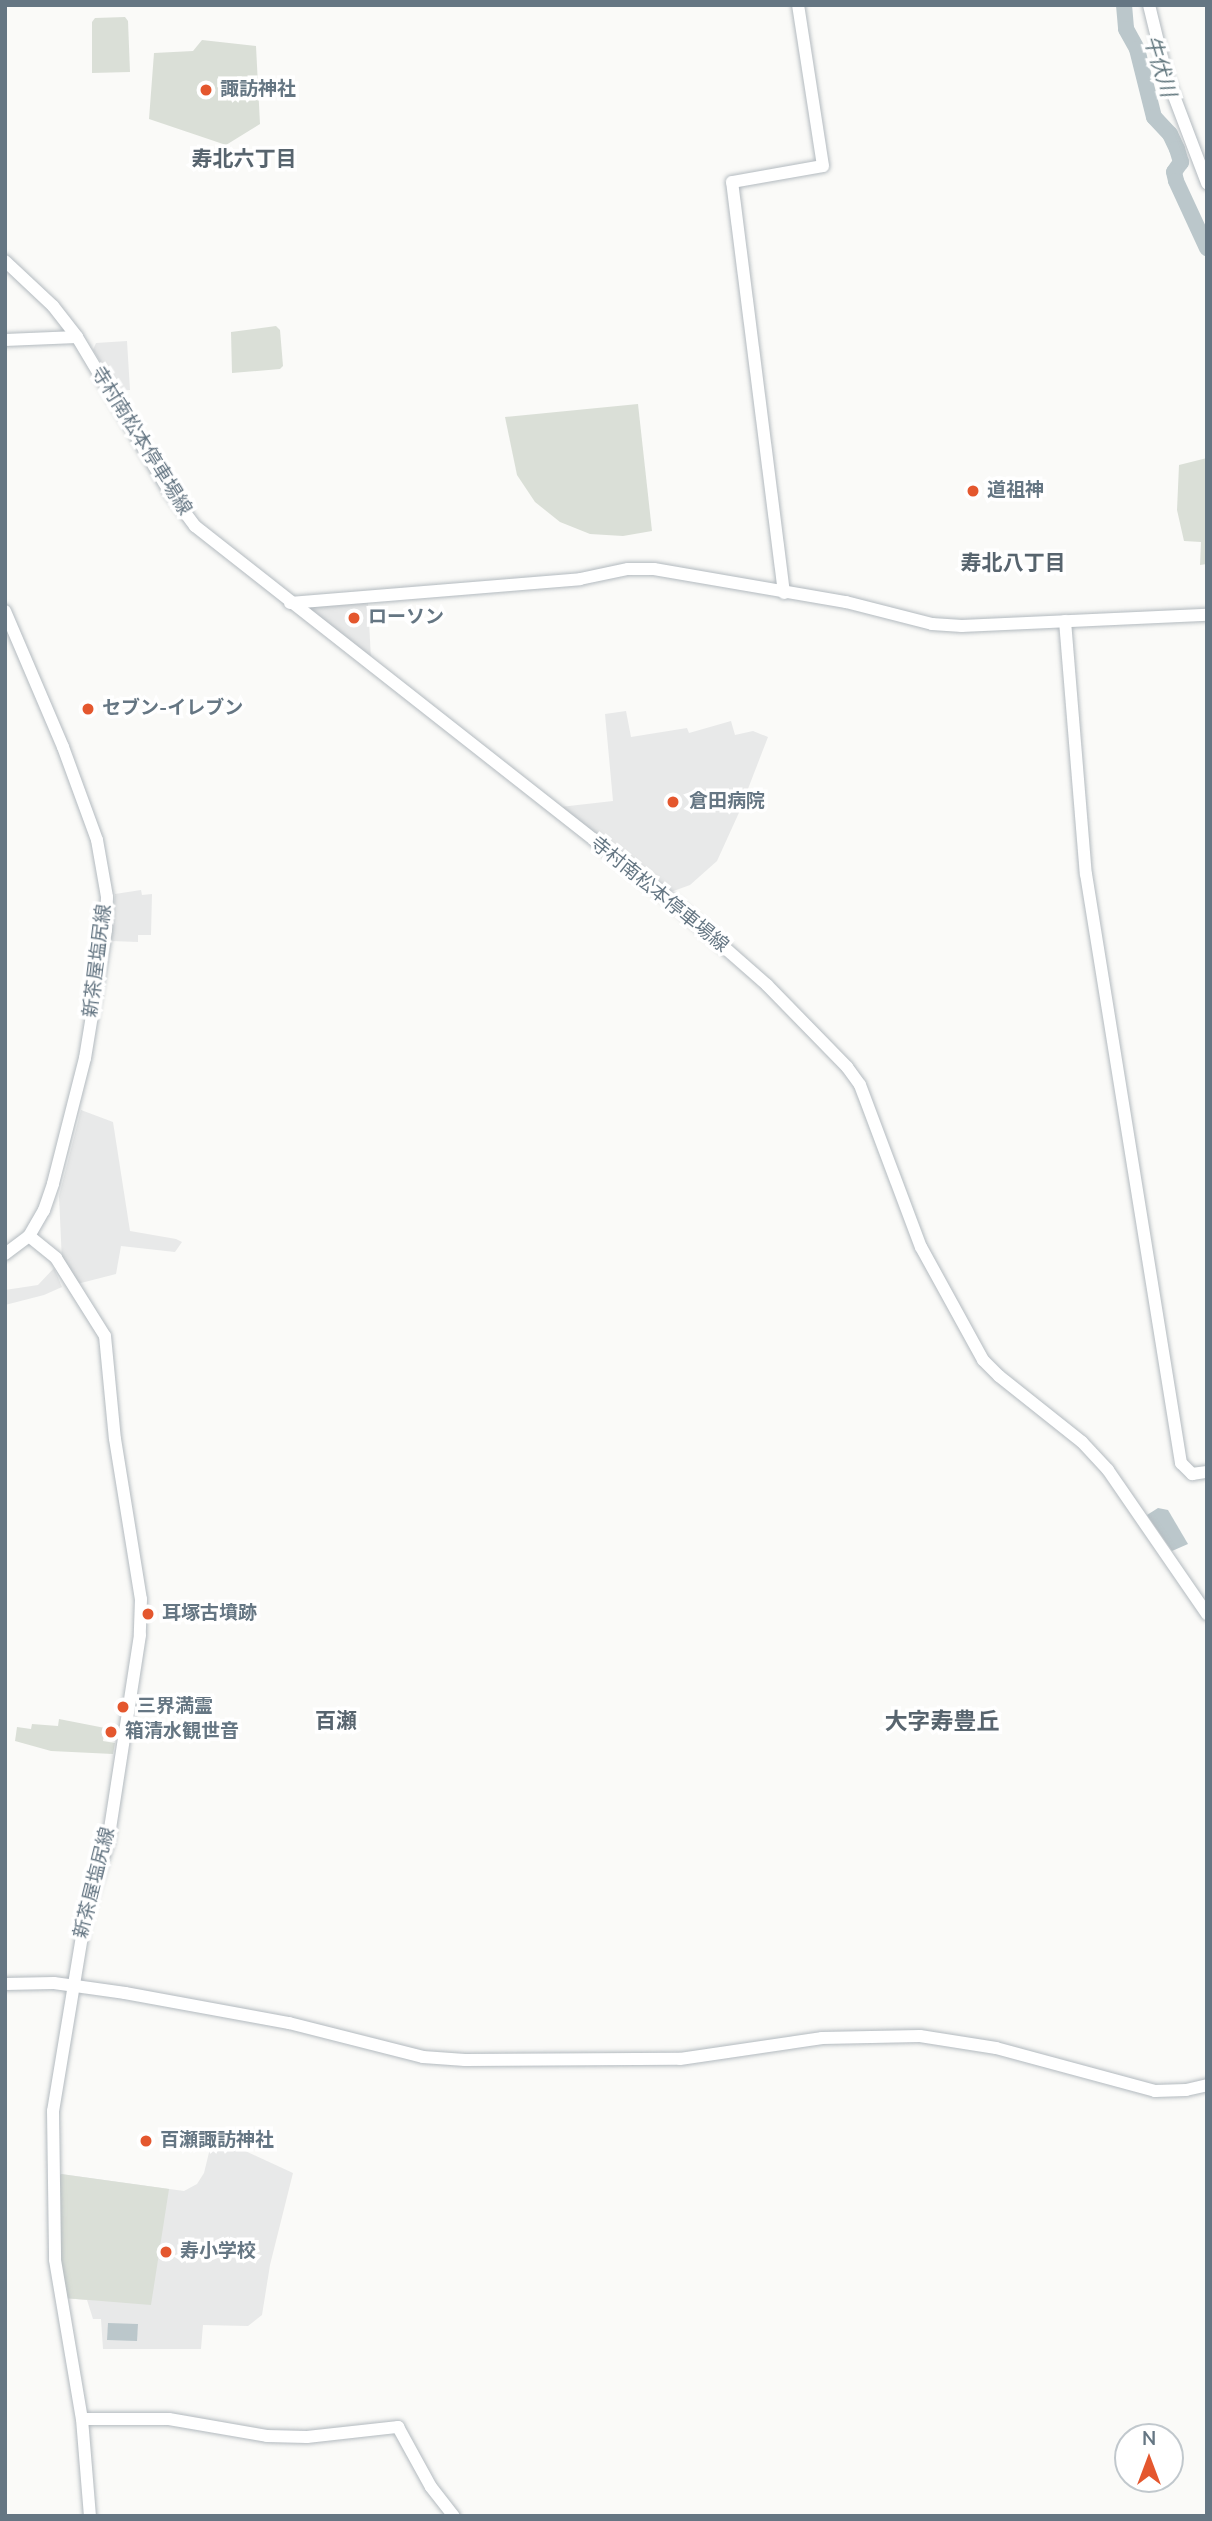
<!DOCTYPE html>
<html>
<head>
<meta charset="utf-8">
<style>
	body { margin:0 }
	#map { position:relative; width:1212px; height:2521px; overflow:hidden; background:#fafaf8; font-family:"Nunito Sans","Noto Sans JP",sans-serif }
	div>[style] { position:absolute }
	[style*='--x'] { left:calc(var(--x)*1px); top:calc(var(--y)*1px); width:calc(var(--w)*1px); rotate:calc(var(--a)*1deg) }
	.built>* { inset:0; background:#e8e9e9 }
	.green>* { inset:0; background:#dadfd7 }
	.water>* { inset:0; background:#bbc7cb }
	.river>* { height:16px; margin:-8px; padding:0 8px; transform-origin:8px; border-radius:8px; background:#bbc7cb }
	.roads { filter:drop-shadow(0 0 2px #b3babf) drop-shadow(0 0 2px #b3babf) }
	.secondary>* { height:12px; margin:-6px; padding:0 6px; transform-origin:6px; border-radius:6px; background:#fff }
	.dots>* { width:19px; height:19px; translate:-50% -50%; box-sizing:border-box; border:4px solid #fff; border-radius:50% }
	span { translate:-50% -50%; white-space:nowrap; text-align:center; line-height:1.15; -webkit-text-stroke:7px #fff; paint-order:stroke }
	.poi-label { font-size:19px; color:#657683; font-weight:700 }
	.left { translate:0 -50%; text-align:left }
	.street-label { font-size:19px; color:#657683 }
	.water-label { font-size:21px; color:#60757c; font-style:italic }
	.neighbourhood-label { font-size:21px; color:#57646e; font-weight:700 }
	.quarter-label { font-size:23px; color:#57646e; font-weight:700 }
	.frame { position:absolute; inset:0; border:7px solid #657683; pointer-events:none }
	.north { position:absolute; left:1114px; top:2423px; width:70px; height:70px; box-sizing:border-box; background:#fff; border:2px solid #c1c8cd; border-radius:50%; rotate:0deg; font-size:19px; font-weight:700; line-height:28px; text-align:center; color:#657683 }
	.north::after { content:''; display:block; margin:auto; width:24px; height:32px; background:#e4572e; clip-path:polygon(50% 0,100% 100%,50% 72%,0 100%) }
</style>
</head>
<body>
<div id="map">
	<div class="built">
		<div style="clip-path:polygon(127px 341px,130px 390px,114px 391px,117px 388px,93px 350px,96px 343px)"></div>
		<div style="clip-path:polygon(368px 602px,371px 659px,307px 610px,307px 606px)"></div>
		<div style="clip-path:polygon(626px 711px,631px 737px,687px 728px,689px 733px,731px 721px,735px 735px,753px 731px,768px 737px,746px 794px,738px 793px,735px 799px,742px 806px,717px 861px,690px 885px,668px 893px,560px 807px,613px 801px,605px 714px)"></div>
		<div style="clip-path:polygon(141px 890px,142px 895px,152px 894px,151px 935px,138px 935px,138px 942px,111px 941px,115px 894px)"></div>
		<div style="clip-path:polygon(81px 1110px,113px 1122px,130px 1231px,176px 1239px,182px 1242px,175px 1252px,121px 1246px,116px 1274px,77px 1284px,62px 1262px,59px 1196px)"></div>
		<div style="clip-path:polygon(54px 1268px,62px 1287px,44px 1295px,5px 1305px,5px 1290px,38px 1285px)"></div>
		<div style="clip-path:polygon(213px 2136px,293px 2173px,270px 2265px,262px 2315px,248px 2326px,203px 2325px,201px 2349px,103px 2349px,101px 2319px,93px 2319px,87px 2300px,64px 2298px,61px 2174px,184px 2191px,197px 2184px,204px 2173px)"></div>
	</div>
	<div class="green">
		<div style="clip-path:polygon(125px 17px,128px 21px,130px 72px,92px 73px,92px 22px,95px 18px)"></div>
		<div style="clip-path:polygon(202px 40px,256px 46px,260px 124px,226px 145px,149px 119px,154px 53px,193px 51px)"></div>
		<div style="clip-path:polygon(276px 326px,280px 330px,283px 366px,280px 369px,232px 373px,231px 332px)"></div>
		<div style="clip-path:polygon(638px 404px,652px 531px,623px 536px,590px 534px,560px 522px,535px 502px,517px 475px,505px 417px)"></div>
		<div style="clip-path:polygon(1207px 458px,1207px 564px,1200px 565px,1201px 542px,1184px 541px,1177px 510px,1179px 465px)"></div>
		<div style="clip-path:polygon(59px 1719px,105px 1728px,103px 1741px,115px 1743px,113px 1754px,51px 1751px,15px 1741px,17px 1727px,31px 1729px,32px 1724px,58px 1726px)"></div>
		<div style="clip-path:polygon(61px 2174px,169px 2189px,151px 2305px,64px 2298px,57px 2238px,58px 2177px)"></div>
	</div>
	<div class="water">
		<div style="clip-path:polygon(1158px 1508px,1168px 1510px,1188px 1544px,1172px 1551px,1147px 1515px)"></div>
		<div style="clip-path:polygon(108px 2323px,138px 2324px,137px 2341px,107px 2340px)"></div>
	</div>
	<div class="river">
		<div style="--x:1124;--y:5;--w:24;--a:85"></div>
		<div style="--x:1126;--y:29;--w:23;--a:61"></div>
		<div style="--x:1137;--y:49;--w:70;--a:76"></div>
		<div style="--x:1154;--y:117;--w:23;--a:47"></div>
		<div style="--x:1170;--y:134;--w:17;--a:65"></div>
		<div style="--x:1177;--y:149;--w:14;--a:73"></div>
		<div style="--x:1181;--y:162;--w:12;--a:125"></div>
		<div style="--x:1174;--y:172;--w:9;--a:77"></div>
		<div style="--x:1176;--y:181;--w:74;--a:65.2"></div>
	</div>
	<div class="roads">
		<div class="secondary">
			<div style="--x:1149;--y:5;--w:72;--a:76.3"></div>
			<div style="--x:1166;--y:75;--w:116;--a:69.2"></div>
			<div style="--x:5;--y:261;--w:66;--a:43.2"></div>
			<div style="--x:53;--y:306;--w:39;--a:52"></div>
			<div style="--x:77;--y:337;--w:179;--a:59.1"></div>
			<div style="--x:169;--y:491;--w:44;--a:53.4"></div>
			<div style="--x:195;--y:526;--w:602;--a:38.18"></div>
			<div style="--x:668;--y:898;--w:132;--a:41.3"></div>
			<div style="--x:767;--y:985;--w:115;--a:45.7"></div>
			<div style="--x:847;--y:1067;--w:22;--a:54"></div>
			<div style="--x:860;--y:1085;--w:173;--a:69.4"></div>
			<div style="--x:921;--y:1247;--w:129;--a:61.2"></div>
			<div style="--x:983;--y:1360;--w:23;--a:45"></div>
			<div style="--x:999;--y:1376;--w:106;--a:38.5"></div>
			<div style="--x:1082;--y:1442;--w:38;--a:47"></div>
			<div style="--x:1108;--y:1470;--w:175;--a:55.5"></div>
			<div style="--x:5;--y:340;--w:72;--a:-2.4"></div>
			<div style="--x:784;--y:593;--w:414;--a:-97.2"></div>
			<div style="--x:732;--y:182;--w:92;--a:-10"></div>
			<div style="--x:823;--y:166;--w:163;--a:-98.8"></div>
			<div style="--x:290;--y:603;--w:291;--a:-4.7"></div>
			<div style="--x:580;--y:579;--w:49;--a:-11.8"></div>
			<div style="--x:628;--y:569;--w:26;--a:0"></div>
			<div style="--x:654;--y:569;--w:195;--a:9.8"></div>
			<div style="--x:846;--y:602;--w:89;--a:14.3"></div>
			<div style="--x:932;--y:624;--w:30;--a:4"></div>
			<div style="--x:962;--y:626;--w:245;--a:-2.6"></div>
			<div style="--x:5;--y:611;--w:148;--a:66.9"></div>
			<div style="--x:63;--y:747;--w:99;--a:69.9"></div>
			<div style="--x:97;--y:840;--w:58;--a:80"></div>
			<div style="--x:107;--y:897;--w:33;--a:92"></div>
			<div style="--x:106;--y:930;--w:130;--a:99.3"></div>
			<div style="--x:85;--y:1058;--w:130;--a:104.3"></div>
			<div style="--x:53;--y:1184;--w:28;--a:109"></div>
			<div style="--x:44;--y:1210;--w:30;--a:120"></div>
			<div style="--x:29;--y:1236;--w:30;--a:143"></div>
			<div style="--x:1065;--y:621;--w:254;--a:85.3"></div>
			<div style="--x:1086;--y:874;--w:597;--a:80.84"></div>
			<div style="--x:1181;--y:1463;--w:16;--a:45"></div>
			<div style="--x:1192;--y:1474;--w:15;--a:-8"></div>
			<div style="--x:29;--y:1236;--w:35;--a:39"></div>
			<div style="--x:56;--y:1258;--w:92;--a:57.9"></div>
			<div style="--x:105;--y:1336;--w:103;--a:84.5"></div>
			<div style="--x:115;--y:1439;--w:162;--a:80.8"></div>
			<div style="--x:141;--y:1599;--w:36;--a:92"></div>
			<div style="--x:140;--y:1635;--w:209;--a:98.8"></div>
			<div style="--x:108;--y:1842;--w:73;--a:107.4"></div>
			<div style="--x:86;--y:1912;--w:202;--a:99.4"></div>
			<div style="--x:53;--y:2111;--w:149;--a:89.2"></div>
			<div style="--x:55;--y:2260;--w:161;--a:80.4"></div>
			<div style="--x:82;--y:2419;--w:97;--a:85.3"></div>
			<div style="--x:5;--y:1984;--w:49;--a:-1.2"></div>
			<div style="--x:54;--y:1983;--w:72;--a:8"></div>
			<div style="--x:125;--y:1993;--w:167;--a:10.4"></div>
			<div style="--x:289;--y:2023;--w:138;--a:14.2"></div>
			<div style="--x:423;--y:2057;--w:42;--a:4.1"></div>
			<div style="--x:465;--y:2060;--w:215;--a:-0.3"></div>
			<div style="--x:680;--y:2059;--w:144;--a:-8.4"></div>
			<div style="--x:822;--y:2038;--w:98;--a:-1.2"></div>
			<div style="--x:920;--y:2036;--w:77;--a:9"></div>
			<div style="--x:996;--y:2048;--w:165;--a:15.1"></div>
			<div style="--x:1155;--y:2091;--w:31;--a:-2"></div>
			<div style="--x:1186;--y:2090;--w:22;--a:-13"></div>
			<div style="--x:82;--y:2419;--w:87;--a:0"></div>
			<div style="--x:169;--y:2419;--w:99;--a:9.8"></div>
			<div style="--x:267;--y:2436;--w:40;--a:1.4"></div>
			<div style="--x:307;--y:2437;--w:92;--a:-6.3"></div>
			<div style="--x:398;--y:2427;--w:68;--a:61.2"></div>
			<div style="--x:431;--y:2487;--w:37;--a:52"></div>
		</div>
	</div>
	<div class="dots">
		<div style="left:206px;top:90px;background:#e4572e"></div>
		<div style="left:973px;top:491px;background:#e4572e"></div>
		<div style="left:354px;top:618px;background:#e4572e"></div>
		<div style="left:88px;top:709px;background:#e4572e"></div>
		<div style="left:673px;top:802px;background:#e4572e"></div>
		<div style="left:148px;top:1614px;background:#e4572e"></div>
		<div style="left:123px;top:1707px;background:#e4572e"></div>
		<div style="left:111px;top:1732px;background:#e4572e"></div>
		<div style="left:146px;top:2141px;background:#e4572e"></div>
		<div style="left:166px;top:2252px;background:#e4572e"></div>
	</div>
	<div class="poi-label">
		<span class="left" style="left:220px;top:90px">諏訪神社</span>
		<span class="left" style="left:987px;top:491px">道祖神</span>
		<span class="left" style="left:368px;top:618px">ローソン</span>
		<span class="left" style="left:102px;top:709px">セブン-イレブン</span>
		<span class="left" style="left:689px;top:802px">倉田病院</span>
		<span class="left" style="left:162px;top:1614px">耳塚古墳跡</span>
		<span class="left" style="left:137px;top:1707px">三界満霊</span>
		<span class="left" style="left:125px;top:1732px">箱清水観世音</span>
		<span class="left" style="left:160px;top:2141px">百瀬諏訪神社</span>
		<span class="left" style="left:180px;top:2252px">寿小学校</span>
	</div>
	<div class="street-label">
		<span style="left:141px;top:441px;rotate:58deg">寺村南松本停車場線</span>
		<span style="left:659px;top:895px;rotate:39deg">寺村南松本停車場線</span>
		<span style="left:98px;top:961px;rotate:-83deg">新茶屋塩尻線</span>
		<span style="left:95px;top:1883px;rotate:-76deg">新茶屋塩尻線</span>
	</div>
	<div class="water-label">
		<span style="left:1160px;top:66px;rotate:73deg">牛伏川</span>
	</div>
	<div class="neighbourhood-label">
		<span style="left:244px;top:159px">寿北六丁目</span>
		<span style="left:1013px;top:563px">寿北八丁目</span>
		<span style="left:336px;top:1721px">百瀬</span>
	</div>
	<div class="quarter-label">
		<span style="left:942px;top:1722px">大字寿豊丘</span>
	</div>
	<div class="frame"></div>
	<div class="north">N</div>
</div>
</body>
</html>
